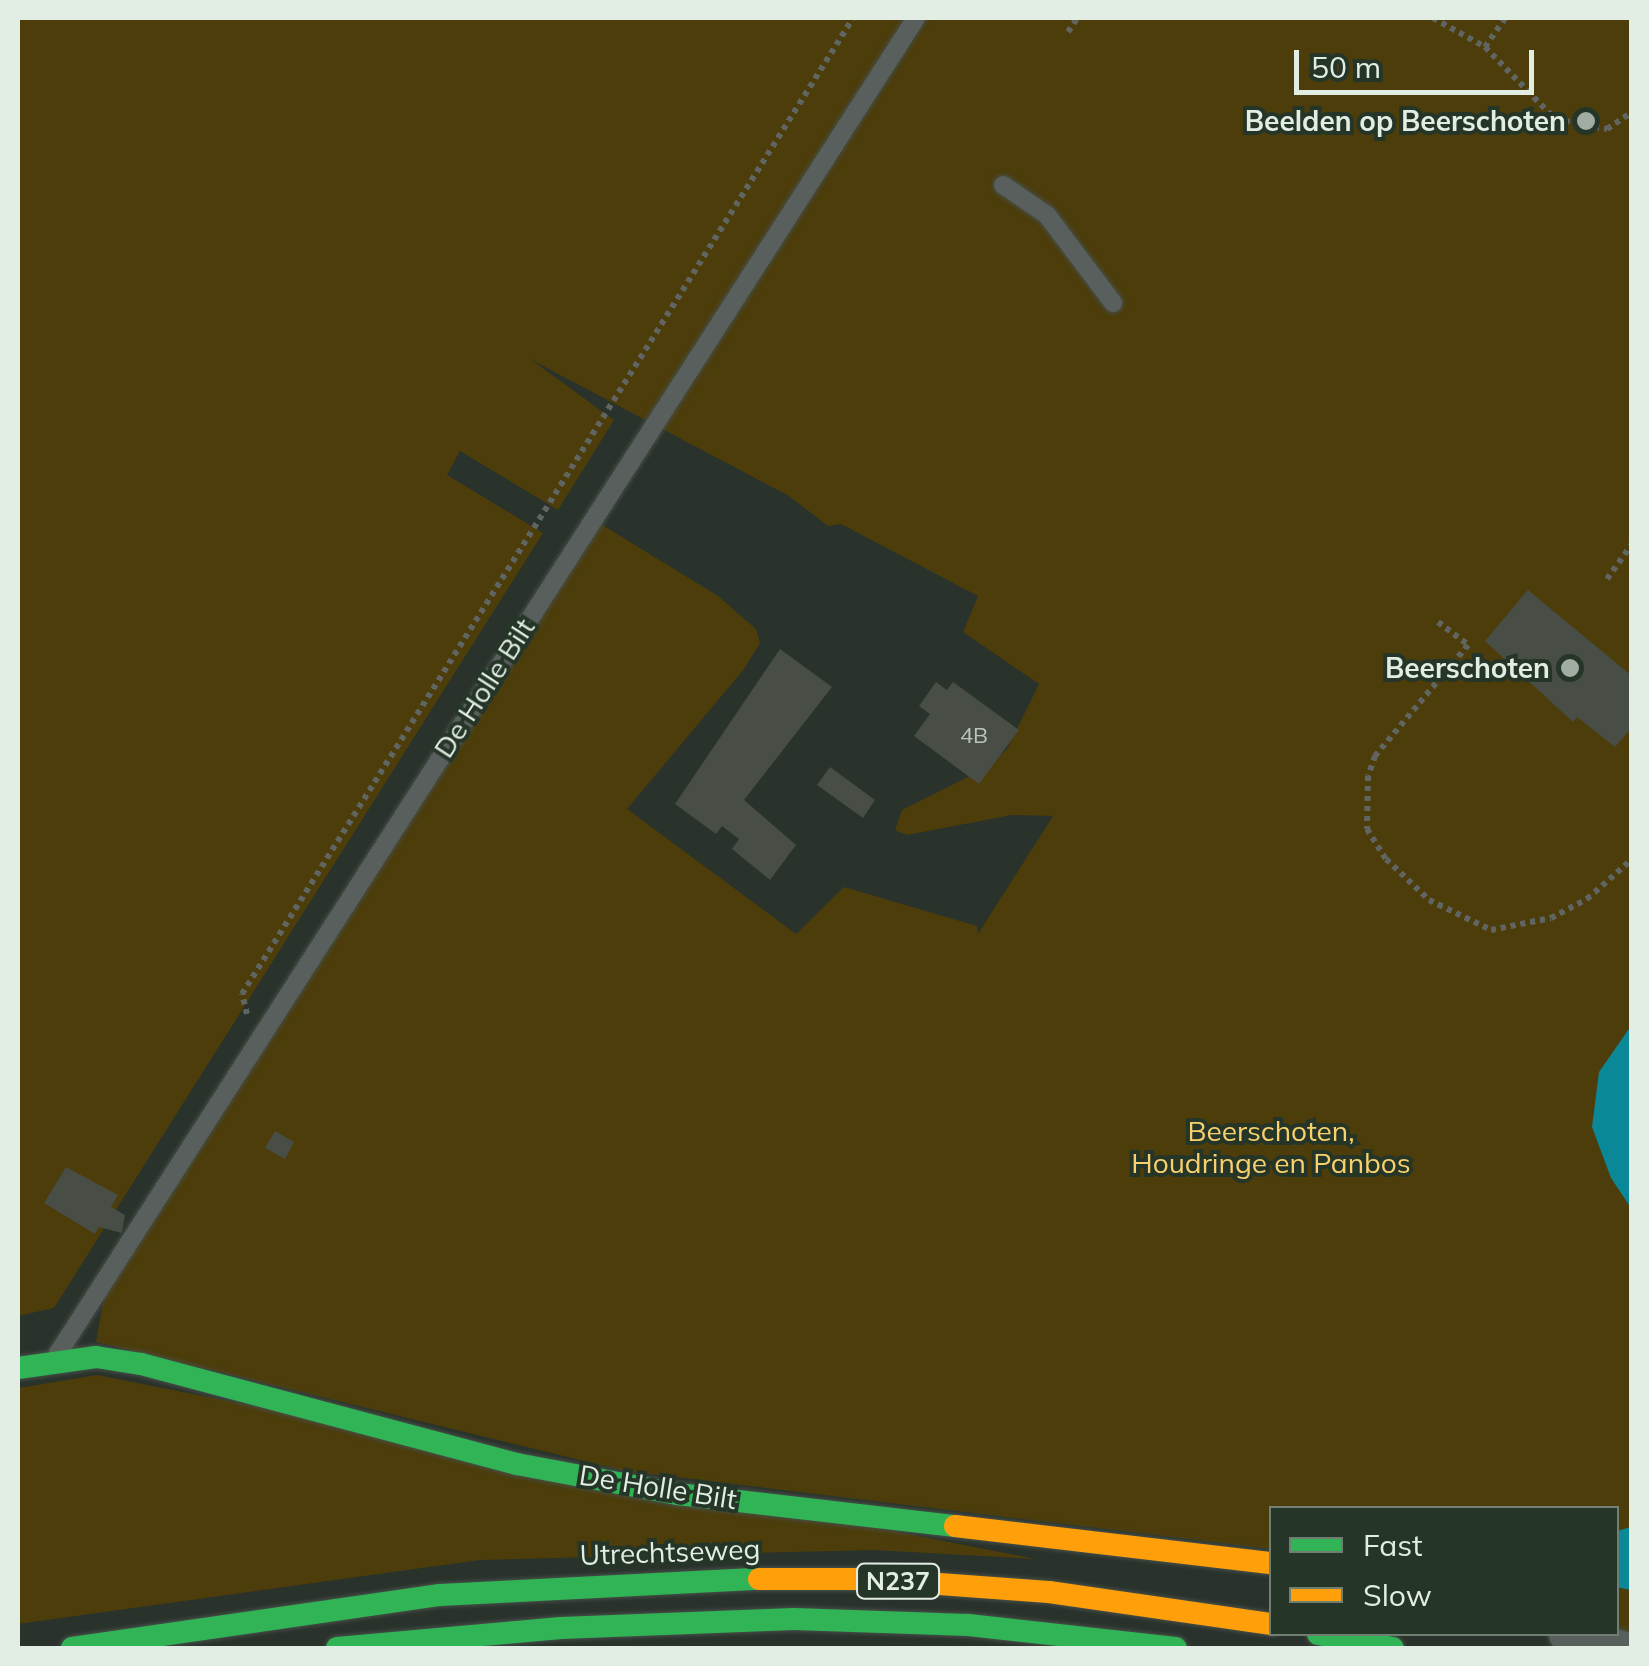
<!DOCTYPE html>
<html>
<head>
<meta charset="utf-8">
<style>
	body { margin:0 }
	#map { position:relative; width:1649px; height:1666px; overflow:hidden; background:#29322b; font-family:Mulish,sans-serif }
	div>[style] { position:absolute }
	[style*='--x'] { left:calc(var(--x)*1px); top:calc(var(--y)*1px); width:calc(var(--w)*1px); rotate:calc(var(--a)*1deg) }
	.green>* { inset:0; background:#4c3d0b }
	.water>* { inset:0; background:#0b8898 }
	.building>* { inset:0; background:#484e46 }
	.path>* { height:6px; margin-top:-3px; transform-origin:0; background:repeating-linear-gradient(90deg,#606562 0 5px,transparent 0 10px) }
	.roads { filter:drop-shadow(0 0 2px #474f49) drop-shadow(0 0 2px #474f49) }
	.lane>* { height:18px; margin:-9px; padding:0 9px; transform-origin:9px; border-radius:9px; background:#595f5d }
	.street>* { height:35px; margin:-17.5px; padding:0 17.5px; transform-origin:17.5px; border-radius:17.5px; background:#595f5d }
	.fast>* { height:22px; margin:-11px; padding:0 11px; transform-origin:11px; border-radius:11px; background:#30b455 }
	.slow>* { height:22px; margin:-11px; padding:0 11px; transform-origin:11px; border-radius:11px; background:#ff9f0a }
	.dots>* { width:28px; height:28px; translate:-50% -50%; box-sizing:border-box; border:5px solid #253628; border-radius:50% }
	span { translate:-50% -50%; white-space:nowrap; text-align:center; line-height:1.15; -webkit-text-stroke:8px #253628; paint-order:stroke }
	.number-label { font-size:22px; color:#bcc5bc }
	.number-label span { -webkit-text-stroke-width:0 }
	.shield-label span { padding:2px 8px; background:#253628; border:2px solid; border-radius:8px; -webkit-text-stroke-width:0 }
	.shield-label { font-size:25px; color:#e2ede3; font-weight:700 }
	.poi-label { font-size:28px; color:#e2ede3; font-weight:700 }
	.right { translate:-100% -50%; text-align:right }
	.street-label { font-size:28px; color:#e2ede3 }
	.park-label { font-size:28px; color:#f8d06c }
	.frame { position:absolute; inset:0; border:20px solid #e2ede3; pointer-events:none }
	.legend { position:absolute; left:1269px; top:1506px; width:350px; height:130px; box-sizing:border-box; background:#253628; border:2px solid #717f73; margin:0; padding:12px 18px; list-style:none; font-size:30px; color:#e2ede3 }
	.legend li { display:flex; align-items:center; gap:20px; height:50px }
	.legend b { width:50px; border:2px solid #717f73 }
	.scale { position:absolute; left:1294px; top:50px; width:240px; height:45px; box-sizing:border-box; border:5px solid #e2ede3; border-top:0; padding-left:12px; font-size:30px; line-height:35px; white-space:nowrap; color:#e2ede3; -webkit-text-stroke:8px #253628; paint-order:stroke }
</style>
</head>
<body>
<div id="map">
	<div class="green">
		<div style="clip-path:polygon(18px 18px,1631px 18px,1631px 1642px,1616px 1634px,1616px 1508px,1272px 1508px,1271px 1549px,625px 1471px,96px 1342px,106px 1285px,591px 518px,718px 596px,756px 629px,760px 643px,744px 669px,627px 809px,796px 934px,844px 887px,977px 926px,978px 934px,1053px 816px,1012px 815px,907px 835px,895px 830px,902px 810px,990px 766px,1007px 749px,1039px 684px,963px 632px,978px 596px,841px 524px,828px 526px,789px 496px,530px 359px,614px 420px,558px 510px,460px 451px,447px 475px,543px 533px,54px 1308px,18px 1316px)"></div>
		<div style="clip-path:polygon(97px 1375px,1036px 1559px,874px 1550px,480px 1560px,18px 1624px,18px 1388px)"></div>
	</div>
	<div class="water">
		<div style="clip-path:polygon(1631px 1026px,1631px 1208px,1611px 1178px,1592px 1127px,1599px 1072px)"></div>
		<div style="clip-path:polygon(1631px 1527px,1632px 1527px,1631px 1590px,1616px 1587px,1617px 1531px)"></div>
	</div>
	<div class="building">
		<div style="clip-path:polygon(1528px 590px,1632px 676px,1632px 727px,1615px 747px,1577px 717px,1573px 722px,1485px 641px)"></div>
		<div style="clip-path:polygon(780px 649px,832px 687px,744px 800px,796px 845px,770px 880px,732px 849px,739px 839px,722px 826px,716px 834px,675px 804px)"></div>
		<div style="clip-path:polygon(936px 682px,947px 690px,953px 682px,1019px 730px,979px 784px,914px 736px,930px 714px,919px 706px)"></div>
		<div style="clip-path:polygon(830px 767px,875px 800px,863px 818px,817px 785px)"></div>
		<div style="clip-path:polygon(275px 1131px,294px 1142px,285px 1159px,265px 1148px)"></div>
		<div style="clip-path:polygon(66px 1167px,118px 1195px,111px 1207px,125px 1215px,122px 1233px,99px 1227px,95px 1234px,44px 1203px)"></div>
	</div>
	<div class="path">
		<div style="--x:1433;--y:18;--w:60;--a:29.1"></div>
		<div style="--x:1485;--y:47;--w:100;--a:45.8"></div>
		<div style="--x:1555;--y:119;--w:53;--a:10.9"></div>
		<div style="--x:1607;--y:129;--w:30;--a:-34"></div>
		<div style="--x:1068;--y:32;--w:17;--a:-57"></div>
		<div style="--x:1485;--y:47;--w:35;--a:-55"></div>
		<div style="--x:1607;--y:579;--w:43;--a:-54.5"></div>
		<div style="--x:1438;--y:622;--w:38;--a:37"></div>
		<div style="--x:1468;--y:645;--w:145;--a:130"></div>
		<div style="--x:1375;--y:756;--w:21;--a:109"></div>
		<div style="--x:1368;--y:776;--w:53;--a:91.1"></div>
		<div style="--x:1367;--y:829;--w:36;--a:58"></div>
		<div style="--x:1386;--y:859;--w:59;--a:43.6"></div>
		<div style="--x:1429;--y:900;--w:69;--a:25.8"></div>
		<div style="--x:1491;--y:930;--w:61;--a:-11.3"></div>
		<div style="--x:1551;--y:918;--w:41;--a:-27.8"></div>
		<div style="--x:1587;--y:899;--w:60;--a:-41.6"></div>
		<div style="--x:247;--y:1014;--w:21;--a:-104"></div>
		<div style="--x:242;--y:994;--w:1151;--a:-57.95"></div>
	</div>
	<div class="roads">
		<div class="lane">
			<div style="--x:1003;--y:185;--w:53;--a:34.3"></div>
			<div style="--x:1047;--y:215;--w:110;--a:53.1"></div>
			<div style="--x:57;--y:1355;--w:1589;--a:-57.28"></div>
		</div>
		<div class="street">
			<div style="--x:1566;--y:1634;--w:57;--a:14.3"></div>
		</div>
		<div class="fast">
			<div style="--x:18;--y:1368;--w:79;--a:-8"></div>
			<div style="--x:96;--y:1357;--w:46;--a:8.8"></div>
			<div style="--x:141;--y:1364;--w:389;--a:14.9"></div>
			<div style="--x:517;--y:1464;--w:164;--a:10.6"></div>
			<div style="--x:678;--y:1494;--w:279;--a:6.6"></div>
			<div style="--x:1318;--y:1634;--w:76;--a:10.6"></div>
			<div style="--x:72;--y:1648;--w:372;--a:-8.2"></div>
			<div style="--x:440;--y:1595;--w:319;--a:-2.9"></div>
			<div style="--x:337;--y:1648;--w:225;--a:-5.1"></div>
			<div style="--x:561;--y:1628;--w:233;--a:-2.2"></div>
			<div style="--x:794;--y:1619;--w:174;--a:2"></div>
			<div style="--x:968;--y:1625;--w:209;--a:6.3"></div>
		</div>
		<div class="slow">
			<div style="--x:955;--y:1526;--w:319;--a:6.7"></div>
			<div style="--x:759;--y:1579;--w:112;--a:0"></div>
			<div style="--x:871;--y:1579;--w:178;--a:4.2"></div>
			<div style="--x:1049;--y:1592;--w:225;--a:8.2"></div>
		</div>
	</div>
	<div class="dots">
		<div style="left:1586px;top:121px;background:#a1aca3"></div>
		<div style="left:1570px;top:668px;background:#a1aca3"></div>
	</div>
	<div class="number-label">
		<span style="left:974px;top:736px">4B</span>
	</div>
	<div class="shield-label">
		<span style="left:898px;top:1581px">N237</span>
	</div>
	<div class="poi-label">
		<span class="right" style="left:1566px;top:121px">Beelden op Beerschoten</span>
		<span class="right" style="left:1550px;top:668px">Beerschoten</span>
	</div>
	<div class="street-label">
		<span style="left:484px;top:688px;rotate:-57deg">De Holle Bilt</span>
		<span style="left:658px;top:1487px;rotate:9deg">De Holle Bilt</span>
		<span style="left:670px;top:1552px;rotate:-2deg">Utrechtseweg</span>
	</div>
	<div class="park-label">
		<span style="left:1271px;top:1147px">Beerschoten,<br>Houdringe en Panbos</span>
	</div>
	<div class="frame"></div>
	<ul class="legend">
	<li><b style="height:12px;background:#30b455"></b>Fast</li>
	<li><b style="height:12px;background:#ff9f0a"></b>Slow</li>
	</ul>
	<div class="scale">50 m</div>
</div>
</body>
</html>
